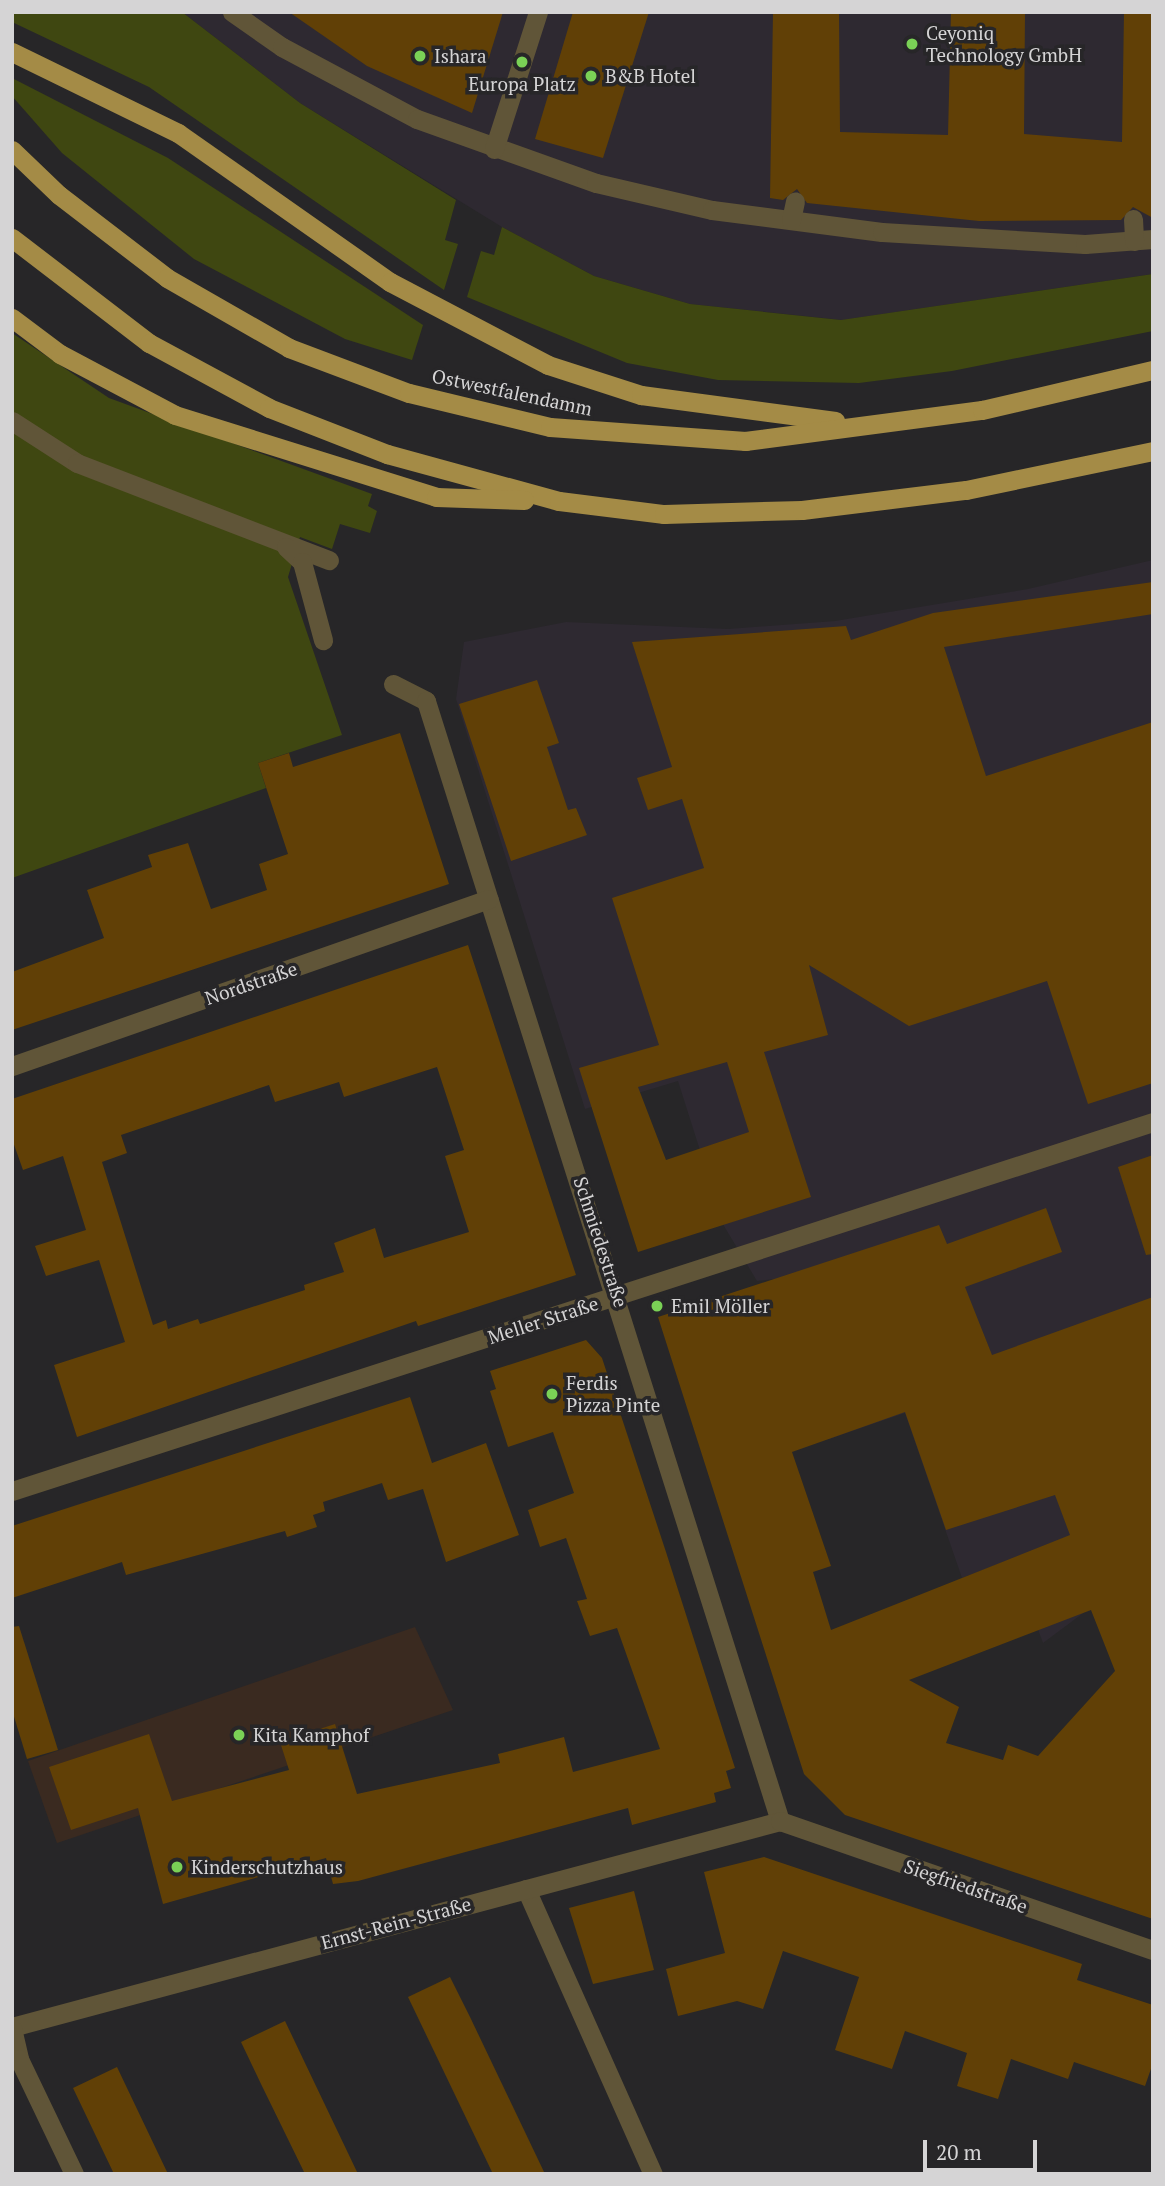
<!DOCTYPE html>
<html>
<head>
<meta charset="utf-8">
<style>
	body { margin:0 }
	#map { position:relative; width:1165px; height:2186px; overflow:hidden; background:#272628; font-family:"PT Serif",serif }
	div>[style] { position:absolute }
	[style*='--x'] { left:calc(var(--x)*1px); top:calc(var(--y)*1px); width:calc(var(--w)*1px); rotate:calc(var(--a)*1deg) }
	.built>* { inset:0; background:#2e2931 }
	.education>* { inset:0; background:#3a2a20 }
	.green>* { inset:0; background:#3f4711 }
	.building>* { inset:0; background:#614006 }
	.service>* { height:19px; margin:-9.5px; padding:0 9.5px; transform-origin:9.5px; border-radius:9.5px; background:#605538 }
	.pedestrian>* { height:19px; margin:-9.5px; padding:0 9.5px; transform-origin:9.5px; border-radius:9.5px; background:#605538 }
	.minor>* { height:19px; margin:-9.5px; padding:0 9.5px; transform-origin:9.5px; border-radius:9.5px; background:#605538 }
	.trunk>* { height:19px; margin:-9.5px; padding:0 9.5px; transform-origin:9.5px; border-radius:9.5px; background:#a48b46 }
	.dots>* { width:19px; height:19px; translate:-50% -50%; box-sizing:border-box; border:4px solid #272628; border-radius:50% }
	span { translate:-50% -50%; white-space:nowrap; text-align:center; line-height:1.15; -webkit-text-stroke:7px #272628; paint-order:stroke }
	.poi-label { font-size:19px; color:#d5d4d5 }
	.left { translate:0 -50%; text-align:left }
	.street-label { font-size:19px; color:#d5d4d5 }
	.frame { position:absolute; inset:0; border:14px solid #d5d4d5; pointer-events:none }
	.scale { position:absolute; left:923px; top:2140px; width:114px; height:32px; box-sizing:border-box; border:4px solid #d5d4d5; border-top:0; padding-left:9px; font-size:21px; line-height:24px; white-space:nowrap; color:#d5d4d5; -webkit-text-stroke:5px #272628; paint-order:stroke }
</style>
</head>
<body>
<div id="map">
	<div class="built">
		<div style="clip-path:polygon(182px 12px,1153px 12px,1153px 274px,842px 320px,690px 304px,594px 276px,502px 227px,300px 103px)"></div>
		<div style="clip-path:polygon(1153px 560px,1153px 1756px,1090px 1608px,1043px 1643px,1012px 1559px,962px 1578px,905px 1413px,829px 1439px,774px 1279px,757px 1281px,724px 1226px,678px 1081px,585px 1109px,456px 699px,464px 642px,566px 622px,728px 629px,835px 621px,1028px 589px)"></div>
	</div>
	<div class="education">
		<div style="clip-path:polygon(415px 1627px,453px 1710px,57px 1843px,28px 1761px)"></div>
	</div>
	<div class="green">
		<div style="clip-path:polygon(12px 12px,182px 12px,300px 103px,456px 200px,445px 240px,458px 244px,444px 290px,149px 87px,12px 22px)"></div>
		<div style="clip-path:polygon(12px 78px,168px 158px,423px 325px,412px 360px,345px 339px,194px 259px,62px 153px,12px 96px)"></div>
		<div style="clip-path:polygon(502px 227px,594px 276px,690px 304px,841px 320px,1153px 274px,1153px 331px,952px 371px,859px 383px,718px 380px,627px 363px,467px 297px,481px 251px,494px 255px)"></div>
		<div style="clip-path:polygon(12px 333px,109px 398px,372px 494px,368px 506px,377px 511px,370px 533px,340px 524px,332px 549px,300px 537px,288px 577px,342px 735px,258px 763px,266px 788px,12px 878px)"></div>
	</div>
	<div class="building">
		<div style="clip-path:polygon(289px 12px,503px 12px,472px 113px,367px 66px)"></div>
		<div style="clip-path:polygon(573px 12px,649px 12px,603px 158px,535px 139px)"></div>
		<div style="clip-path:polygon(773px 12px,839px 12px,840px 132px,948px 135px,951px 12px,1025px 12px,1024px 134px,1122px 142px,1124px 12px,1153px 12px,1153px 218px,1133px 207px,1121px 220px,979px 221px,807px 203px,797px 189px,783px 200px,770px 198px)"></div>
		<div style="clip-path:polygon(evenodd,1153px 582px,1153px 614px,944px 647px,986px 776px,1153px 722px,1153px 1083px,1088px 1104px,1047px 981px,909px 1026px,809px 965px,828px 1035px,764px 1052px,811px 1197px,638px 1252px,579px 1068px,659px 1045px,612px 898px,704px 868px,682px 799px,648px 810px,637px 778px,672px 767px,632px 642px,846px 626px,851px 640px,933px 613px,1153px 582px,727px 1062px,749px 1132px,666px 1160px,638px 1087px,727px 1062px)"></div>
		<div style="clip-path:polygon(537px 680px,559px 743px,547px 747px,568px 810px,576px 808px,587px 835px,511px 861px,459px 704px)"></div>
		<div style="clip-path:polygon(400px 733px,449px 884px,12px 1030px,12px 972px,104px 938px,87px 890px,152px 867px,148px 855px,188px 843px,211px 909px,267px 890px,259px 864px,288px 854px,258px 763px,289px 753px,293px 767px)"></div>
		<div style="clip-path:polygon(evenodd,468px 945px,576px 1275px,418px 1326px,416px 1321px,77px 1437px,54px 1365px,125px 1342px,99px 1260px,46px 1276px,35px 1246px,86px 1230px,63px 1156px,23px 1170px,12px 1139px,12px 1099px,468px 945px,437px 1067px,464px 1150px,445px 1156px,469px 1232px,384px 1258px,375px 1228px,334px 1243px,344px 1272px,304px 1285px,305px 1290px,200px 1324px,198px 1319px,168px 1329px,166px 1320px,153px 1325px,102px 1162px,127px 1153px,121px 1135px,269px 1085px,275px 1102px,339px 1082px,344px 1097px,437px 1067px)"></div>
		<div style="clip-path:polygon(1153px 1155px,1153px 1254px,1146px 1255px,1118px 1167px)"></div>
		<div style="clip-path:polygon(evenodd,1046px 1208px,1062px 1252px,965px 1287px,992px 1355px,1153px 1297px,1153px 1919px,845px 1815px,804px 1774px,658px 1317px,939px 1225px,947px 1244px,1046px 1208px,905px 1412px,946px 1530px,1055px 1495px,1070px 1535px,831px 1630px,813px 1572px,831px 1566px,792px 1452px,905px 1412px,1046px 1208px,1091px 1610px,1115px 1671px,1038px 1756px,1008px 1745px,1003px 1760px,946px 1743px,959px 1707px,909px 1680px,1091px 1610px)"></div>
		<div style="clip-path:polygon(586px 1340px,602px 1358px,666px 1552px,735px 1768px,726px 1771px,731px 1788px,714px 1793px,716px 1802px,632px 1825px,628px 1808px,358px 1881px,333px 1884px,326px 1858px,163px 1904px,138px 1808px,71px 1830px,49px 1767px,149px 1734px,172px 1801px,289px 1770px,280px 1742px,335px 1724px,357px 1794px,500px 1763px,498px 1754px,564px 1737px,573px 1772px,660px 1749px,617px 1628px,590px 1636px,577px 1601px,587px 1599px,566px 1538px,540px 1547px,528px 1510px,574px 1493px,553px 1432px,508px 1447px,490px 1391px,496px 1389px,490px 1371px)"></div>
		<div style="clip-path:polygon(410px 1397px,432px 1463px,486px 1443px,519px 1535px,446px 1562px,423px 1489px,388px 1500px,382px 1483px,323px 1502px,325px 1511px,313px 1515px,317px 1527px,287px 1537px,285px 1531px,126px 1575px,122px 1562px,12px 1598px,12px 1526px)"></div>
		<div style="clip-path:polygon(19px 1626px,58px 1750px,27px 1759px,12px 1710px,12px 1627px)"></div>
		<div style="clip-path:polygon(764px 1857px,1082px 1964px,1077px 1980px,1153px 2005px,1153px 2063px,1145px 2086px,1074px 2062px,1068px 2079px,1011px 2059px,998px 2099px,957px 2086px,967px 2053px,905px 2031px,892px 2069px,835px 2050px,859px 1977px,783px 1951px,763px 2009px,737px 2001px,678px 2016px,666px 1969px,725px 1953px,704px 1872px)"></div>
		<div style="clip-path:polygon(634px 1891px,654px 1970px,593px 1984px,569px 1908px)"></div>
		<div style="clip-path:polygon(450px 1977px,470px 2017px,545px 2174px,493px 2174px,408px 1997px)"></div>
		<div style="clip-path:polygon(285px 2021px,305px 2063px,358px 2174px,305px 2174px,261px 2084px,241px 2042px)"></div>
		<div style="clip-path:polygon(117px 2067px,137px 2109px,168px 2174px,114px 2174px,73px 2088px)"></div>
	</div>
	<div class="service">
		<div style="--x:232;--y:12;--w:61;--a:35"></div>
		<div style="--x:282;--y:47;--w:153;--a:28.1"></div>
		<div style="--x:417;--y:119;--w:190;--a:19.7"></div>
		<div style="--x:596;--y:183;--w:119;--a:13.1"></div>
		<div style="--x:712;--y:210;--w:171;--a:7.4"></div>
		<div style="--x:882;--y:232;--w:203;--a:3.4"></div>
		<div style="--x:1085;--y:244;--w:68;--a:-4.2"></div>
		<div style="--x:1133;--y:219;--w:22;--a:87"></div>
		<div style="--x:791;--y:220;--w:19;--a:-78"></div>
		<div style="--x:12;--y:421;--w:77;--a:32.9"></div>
		<div style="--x:77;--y:463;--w:270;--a:21.1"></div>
		<div style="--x:286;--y:547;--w:22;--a:43"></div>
		<div style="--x:302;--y:562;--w:81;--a:74.9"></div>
		<div style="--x:526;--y:1889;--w:312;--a:66"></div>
	</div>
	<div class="pedestrian">
		<div style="--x:494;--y:149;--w:144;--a:-72.2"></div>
	</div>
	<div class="minor">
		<div style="--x:393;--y:684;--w:37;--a:27"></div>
		<div style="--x:426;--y:701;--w:1175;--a:72.46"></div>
		<div style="--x:12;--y:1066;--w:505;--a:-19.3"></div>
		<div style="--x:12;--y:1491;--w:1199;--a:-17.92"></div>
		<div style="--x:12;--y:2027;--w:795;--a:-15.01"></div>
		<div style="--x:780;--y:1821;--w:395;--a:19.1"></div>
		<div style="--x:12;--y:2028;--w:32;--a:77"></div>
		<div style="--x:19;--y:2059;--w:127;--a:64.4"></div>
	</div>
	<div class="trunk">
		<div style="--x:12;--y:52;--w:185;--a:26"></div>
		<div style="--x:178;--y:133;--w:259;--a:35.1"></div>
		<div style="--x:390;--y:282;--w:178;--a:27.7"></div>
		<div style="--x:548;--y:365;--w:98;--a:17.9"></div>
		<div style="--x:641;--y:395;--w:196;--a:7.6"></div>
		<div style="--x:12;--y:150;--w:65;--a:43.8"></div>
		<div style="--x:59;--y:195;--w:136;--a:37.5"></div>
		<div style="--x:167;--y:278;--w:141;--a:29.8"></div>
		<div style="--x:289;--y:348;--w:128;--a:20.6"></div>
		<div style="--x:409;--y:393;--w:145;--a:13.6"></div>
		<div style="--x:550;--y:427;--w:196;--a:4.1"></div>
		<div style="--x:745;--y:441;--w:239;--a:-7.5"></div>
		<div style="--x:982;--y:410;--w:176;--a:-13.2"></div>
		<div style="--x:12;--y:238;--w:173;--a:37.5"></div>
		<div style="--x:149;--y:343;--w:136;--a:28.4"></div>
		<div style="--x:269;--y:408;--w:127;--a:21.3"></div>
		<div style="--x:387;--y:454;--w:178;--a:15.3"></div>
		<div style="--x:559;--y:501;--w:106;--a:7.1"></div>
		<div style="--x:664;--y:514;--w:138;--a:-1.7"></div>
		<div style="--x:802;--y:510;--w:165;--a:-7"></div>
		<div style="--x:966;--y:490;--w:191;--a:-11.8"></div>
		<div style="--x:12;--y:318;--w:60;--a:36.9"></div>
		<div style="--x:60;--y:354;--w:130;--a:27.9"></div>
		<div style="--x:175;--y:415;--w:274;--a:17.4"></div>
		<div style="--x:436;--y:497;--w:88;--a:2"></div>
	</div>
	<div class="dots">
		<div style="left:912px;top:44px;background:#7ad156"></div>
		<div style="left:420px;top:56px;background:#7ad156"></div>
		<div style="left:522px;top:62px;background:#7ad156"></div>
		<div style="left:591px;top:76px;background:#7ad156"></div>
		<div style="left:657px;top:1306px;background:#7ad156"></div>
		<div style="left:552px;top:1394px;background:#7ad156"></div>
		<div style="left:239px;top:1735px;background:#7ad156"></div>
		<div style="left:177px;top:1867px;background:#7ad156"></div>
	</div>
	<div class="poi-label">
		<span class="left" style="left:926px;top:44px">Ceyoniq<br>Technology GmbH</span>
		<span class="left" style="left:434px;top:56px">Ishara</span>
		<span class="left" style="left:605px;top:76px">B&amp;B Hotel</span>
		<span style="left:522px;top:84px">Europa Platz</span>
		<span class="left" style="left:671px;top:1306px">Emil Möller</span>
		<span class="left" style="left:566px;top:1394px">Ferdis<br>Pizza Pinte</span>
		<span class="left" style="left:253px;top:1735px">Kita Kamphof</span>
		<span class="left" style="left:191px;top:1867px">Kinderschutzhaus</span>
	</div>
	<div class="street-label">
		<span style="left:512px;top:392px;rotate:12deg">Ostwestfalendamm</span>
		<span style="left:251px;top:983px;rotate:-19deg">Nordstraße</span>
		<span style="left:601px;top:1242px;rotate:72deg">Schmiedestraße</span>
		<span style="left:543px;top:1320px;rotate:-18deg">Meller Straße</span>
		<span style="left:966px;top:1886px;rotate:19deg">Siegfriedstraße</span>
		<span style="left:396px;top:1923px;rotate:-15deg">Ernst-Rein-Straße</span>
	</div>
	<div class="frame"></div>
	<div class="scale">20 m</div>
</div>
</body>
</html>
